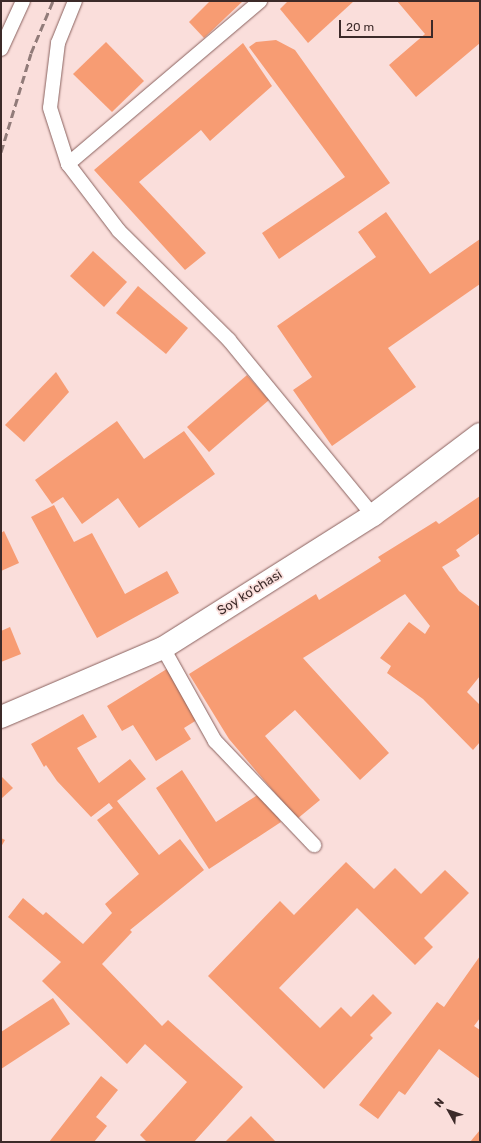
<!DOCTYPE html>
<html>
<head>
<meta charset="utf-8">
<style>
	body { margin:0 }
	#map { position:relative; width:481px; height:1143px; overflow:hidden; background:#fadedb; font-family:Rubik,sans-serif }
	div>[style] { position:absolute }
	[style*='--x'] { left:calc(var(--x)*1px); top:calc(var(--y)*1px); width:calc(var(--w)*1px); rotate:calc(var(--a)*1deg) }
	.building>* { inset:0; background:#f79c73 }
	.roads { filter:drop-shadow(0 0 1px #89615e) drop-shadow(0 0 1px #89615e) }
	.lane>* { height:14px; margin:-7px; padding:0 7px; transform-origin:7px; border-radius:7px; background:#fff }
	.secondary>* { height:22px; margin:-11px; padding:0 11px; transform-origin:11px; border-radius:11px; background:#fff }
	.rail>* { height:3px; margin-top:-1.5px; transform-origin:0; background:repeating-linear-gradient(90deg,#917b79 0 8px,transparent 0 12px) }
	span { translate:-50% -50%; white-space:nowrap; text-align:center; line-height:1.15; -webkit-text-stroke:3.5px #fadedb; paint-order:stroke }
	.street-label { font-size:13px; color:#3c2a29 }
	.frame { position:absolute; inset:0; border:2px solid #3c2a29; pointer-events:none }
	.north { position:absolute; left:429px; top:1091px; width:40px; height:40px; -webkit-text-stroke:3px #fadedb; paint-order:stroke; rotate:310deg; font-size:11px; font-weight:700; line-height:16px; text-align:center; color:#3c2a29 }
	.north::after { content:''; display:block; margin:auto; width:14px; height:18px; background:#3c2a29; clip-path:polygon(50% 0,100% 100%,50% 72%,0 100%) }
	.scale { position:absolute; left:339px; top:20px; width:94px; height:18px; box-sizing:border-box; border:2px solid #3c2a29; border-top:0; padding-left:5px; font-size:12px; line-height:14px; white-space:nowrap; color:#3c2a29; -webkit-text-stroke:3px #fadedb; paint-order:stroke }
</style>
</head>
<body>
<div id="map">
	<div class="building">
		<div style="clip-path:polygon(210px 1px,243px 1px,204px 38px,189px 22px)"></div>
		<div style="clip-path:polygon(288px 1px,354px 1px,308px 43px,280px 9px)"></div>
		<div style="clip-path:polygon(397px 1px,480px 1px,480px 43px,416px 97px,389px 65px,425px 34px)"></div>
		<div style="clip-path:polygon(276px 40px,295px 50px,390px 183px,279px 259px,262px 233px,345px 177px,249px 47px,256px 42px)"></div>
		<div style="clip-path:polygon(106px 42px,144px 81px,112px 112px,73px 74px)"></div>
		<div style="clip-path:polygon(243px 43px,272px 86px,210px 141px,201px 130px,139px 182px,206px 253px,185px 270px,94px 170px)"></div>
		<div style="clip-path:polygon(386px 212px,430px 274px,480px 239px,480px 284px,388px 348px,416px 387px,332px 446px,293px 390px,312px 377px,277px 326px,376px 257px,358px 232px)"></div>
		<div style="clip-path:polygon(93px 251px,127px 282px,104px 307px,70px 276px)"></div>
		<div style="clip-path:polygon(138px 286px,188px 328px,166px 354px,116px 313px)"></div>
		<div style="clip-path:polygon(56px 372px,69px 392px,24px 442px,5px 425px)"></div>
		<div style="clip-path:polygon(247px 375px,269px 400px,209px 452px,187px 427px)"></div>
		<div style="clip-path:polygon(117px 421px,144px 459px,184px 431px,215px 474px,139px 528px,118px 498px,82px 524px,63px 497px,52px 504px,35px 480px)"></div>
		<div style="clip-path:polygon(480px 496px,480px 533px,456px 550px,460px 556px,442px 567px,459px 591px,480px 607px,480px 676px,467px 692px,480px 705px,480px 742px,473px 750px,423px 699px,387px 673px,391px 666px,380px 658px,409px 622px,425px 634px,430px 626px,405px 594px,303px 658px,389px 753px,360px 780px,295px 710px,265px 736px,320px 800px,297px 819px,229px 739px,189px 674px,316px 594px,319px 600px,381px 561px,378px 557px,436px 521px,439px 524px)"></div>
		<div style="clip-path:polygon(54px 505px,74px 542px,92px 533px,125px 594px,167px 571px,179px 593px,97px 638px,31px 517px)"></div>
		<div style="clip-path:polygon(4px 531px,19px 563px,1px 571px,1px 533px)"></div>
		<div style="clip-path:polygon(10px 627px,21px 654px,1px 662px,1px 631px)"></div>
		<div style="clip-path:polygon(170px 667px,200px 718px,184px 728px,191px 739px,156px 761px,133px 725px,122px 731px,107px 706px)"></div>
		<div style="clip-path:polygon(83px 714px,97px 737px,77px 748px,99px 783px,130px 759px,146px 779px,117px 801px,159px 855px,180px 839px,204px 870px,130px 930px,132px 932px,102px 964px,162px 1026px,168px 1020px,243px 1087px,194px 1142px,147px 1142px,140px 1135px,187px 1082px,145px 1044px,127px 1064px,42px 981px,61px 962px,8px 917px,23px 898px,43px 915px,46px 912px,83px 944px,112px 913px,105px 904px,139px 874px,97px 820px,113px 808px,109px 803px,91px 817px,57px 781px,46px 765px,44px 767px,31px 744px)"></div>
		<div style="clip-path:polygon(182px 770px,216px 822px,262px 792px,281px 822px,209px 869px,156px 788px)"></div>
		<div style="clip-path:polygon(1px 776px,13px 788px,1px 799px)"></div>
		<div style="clip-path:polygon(1px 838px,5px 840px,1px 847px)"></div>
		<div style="clip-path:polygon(346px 862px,374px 889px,395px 868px,421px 894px,445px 870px,469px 893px,424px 938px,433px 947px,415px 965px,357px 908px,279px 988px,320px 1028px,341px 1007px,351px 1017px,373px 994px,392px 1013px,370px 1035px,373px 1038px,324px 1089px,208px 976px,280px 901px,294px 915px)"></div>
		<div style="clip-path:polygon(480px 956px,480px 1018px,474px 1026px,480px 1030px,480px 1079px,439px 1049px,405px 1095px,399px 1091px,378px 1119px,359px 1105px,437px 1002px,444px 1007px)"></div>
		<div style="clip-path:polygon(53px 998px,70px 1024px,1px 1069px,1px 1032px)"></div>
		<div style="clip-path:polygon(101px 1076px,118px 1090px,96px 1117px,107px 1126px,94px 1142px,49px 1142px)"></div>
		<div style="clip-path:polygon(251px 1116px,276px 1142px,225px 1142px)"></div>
		<div style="clip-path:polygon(480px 1130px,480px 1142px,470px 1142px)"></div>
	</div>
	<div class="roads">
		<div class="lane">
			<div style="--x:75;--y:1;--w:45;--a:112"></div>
			<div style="--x:58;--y:43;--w:65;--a:97"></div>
			<div style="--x:50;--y:108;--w:59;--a:72.2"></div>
			<div style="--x:68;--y:164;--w:84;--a:52.7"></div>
			<div style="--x:119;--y:231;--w:155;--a:44.7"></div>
			<div style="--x:229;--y:340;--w:227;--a:50.6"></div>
			<div style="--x:1;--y:49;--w:53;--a:-65.4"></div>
			<div style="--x:68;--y:164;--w:252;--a:-40.3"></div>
			<div style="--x:163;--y:648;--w:107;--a:60.8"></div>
			<div style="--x:215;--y:741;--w:144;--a:46.4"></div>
		</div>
		<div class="secondary">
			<div style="--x:1;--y:717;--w:176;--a:-23.1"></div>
			<div style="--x:163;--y:648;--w:249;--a:-32.3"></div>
			<div style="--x:373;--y:515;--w:134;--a:-37.1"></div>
		</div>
	</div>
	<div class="rail">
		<div style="--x:1;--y:152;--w:103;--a:-73.1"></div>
		<div style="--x:31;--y:53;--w:56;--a:-67.1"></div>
	</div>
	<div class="street-label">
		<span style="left:250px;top:593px;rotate:-32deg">Soy ko'chasi</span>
	</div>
	<div class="frame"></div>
	<div class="north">N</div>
	<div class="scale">20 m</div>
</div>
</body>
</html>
